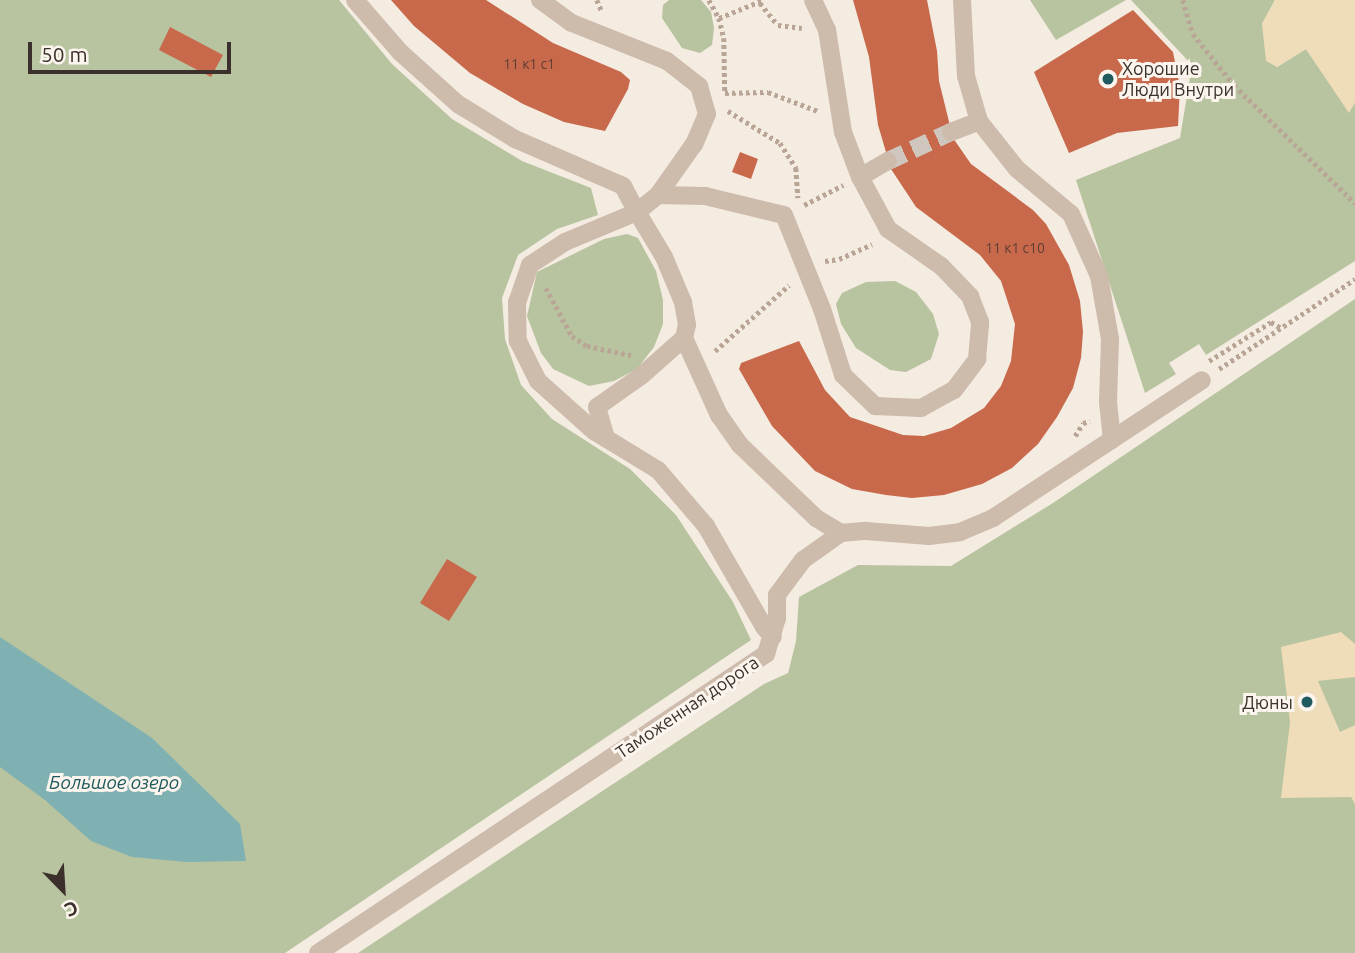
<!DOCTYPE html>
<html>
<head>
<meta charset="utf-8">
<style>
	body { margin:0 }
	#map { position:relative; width:1355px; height:953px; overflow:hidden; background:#f4ebe1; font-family:Ubuntu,sans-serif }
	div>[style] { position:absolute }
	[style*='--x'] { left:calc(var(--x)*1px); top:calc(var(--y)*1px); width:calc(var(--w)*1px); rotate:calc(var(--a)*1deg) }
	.green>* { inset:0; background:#b8c4a0 }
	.sand>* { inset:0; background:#efdcb8 }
	.water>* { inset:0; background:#7fb0b2 }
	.building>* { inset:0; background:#c8694b }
	.minor-tunnel>* { height:18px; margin-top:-9px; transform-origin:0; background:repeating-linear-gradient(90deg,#cfc6bd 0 18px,transparent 0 27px) }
	.path>* { height:4.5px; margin-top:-2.25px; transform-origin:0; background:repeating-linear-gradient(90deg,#b9a596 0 3.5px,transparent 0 7px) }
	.minor>* { height:18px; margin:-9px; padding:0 9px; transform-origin:9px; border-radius:9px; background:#cdbbac }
	.dots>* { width:19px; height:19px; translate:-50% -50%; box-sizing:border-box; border:4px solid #fbf5ee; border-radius:50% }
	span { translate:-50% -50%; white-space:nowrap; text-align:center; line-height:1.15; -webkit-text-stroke:6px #fbf5ee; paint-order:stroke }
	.number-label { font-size:14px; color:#5e3e33 }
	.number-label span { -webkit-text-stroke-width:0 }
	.poi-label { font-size:18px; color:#3b302b }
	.left { translate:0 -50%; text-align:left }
	.right { translate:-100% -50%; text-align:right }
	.street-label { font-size:18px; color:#3b302b }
	.water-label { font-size:19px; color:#1f5a5e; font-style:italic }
	.north { position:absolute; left:28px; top:855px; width:70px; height:70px; -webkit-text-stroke:5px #fbf5ee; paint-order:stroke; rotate:156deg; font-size:19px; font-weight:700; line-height:28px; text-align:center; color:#3b302b }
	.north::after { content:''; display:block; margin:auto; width:24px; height:32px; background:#3b302b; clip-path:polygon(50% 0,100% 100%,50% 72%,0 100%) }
	.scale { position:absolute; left:28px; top:42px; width:203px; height:32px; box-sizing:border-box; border:4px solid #3b302b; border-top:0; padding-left:9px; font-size:21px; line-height:24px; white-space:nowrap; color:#3b302b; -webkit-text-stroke:5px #fbf5ee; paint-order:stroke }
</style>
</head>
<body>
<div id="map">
	<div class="green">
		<div style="clip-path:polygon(0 0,339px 0,392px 64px,452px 119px,522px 161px,591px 188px,598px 215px,557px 229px,518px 255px,502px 298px,505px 339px,521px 385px,552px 419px,630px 469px,676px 515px,733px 602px,751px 640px,285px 953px,0 953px)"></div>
		<div style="clip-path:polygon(669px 0,701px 0,711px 12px,714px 28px,712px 45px,700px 53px,682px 48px,662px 18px,663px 5px)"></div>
		<div style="clip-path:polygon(1030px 0,1126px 0,1056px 40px)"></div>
		<div style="clip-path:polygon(1131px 0,1275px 0,1262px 24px,1277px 67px,1306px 49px,1349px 112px,1355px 102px,1355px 261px,1206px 355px,1199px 344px,1169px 363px,1176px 374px,1145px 393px,1076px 180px,1180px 138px,1192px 65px)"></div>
		<div style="clip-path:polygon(627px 234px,638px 238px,656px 271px,663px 300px,663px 324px,654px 347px,637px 369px,614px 381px,589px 386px,553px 369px,541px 353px,527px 316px,537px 272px,604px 239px)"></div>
		<div style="clip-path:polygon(895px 281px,916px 292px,933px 314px,939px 334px,931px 359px,906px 372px,890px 370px,856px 348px,841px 324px,836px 304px,842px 293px,866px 282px)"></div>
		<div style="clip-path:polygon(1355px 299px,1355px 953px,358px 953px,764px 684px,788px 673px,796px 641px,799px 597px,858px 565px,951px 566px,1053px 503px)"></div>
	</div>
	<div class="sand">
		<div style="clip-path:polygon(1275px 0,1355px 0,1355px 102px,1349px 113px,1306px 49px,1277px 67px,1266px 61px,1262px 24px)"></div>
		<div style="clip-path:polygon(1341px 632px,1355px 644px,1355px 677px,1318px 681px,1340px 732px,1355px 725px,1355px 804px,1351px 797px,1281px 798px,1290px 722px,1281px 647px)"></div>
	</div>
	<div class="water">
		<div style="clip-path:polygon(0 637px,152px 738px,240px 824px,246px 861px,187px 862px,132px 857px,91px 841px,45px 800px,0 767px)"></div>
	</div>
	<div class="building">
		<div style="clip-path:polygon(391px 0,486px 0,553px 43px,621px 72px,630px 80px,628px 89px,605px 131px,564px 122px,523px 104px,470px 73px,414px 26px)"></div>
		<div style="clip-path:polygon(853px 0,927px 0,937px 51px,939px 81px,953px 138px,971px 164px,1033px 210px,1046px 224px,1069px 265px,1080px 301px,1083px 332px,1081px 358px,1073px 388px,1057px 417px,1038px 444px,1012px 468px,982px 484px,944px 495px,912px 498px,886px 495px,852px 489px,815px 471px,772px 426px,739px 369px,741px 363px,799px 341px,825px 390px,850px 417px,903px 435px,924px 436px,951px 428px,984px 408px,1001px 386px,1011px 361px,1015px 324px,1001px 281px,980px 255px,916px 207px,891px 169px,878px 125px,869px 57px)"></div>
		<div style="clip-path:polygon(1133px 10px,1173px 52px,1180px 87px,1178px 126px,1117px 133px,1069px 153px,1034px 72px)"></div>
		<div style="clip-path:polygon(170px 27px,223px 55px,211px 77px,159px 50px)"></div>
		<div style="clip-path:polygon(740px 152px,758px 159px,751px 179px,732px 172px)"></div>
		<div style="clip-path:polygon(447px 559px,477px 577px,449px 621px,420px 603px)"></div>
	</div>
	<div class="minor-tunnel">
		<div style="--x:888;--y:161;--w:69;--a:-24.7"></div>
	</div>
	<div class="path">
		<div style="--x:597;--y:0;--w:13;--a:67"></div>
		<div style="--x:709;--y:0;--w:21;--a:61"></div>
		<div style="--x:719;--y:18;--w:21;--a:76"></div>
		<div style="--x:724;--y:38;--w:55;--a:89"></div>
		<div style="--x:725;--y:93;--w:43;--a:-1.3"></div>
		<div style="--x:768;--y:92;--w:53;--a:20.8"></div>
		<div style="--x:1183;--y:0;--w:35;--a:74"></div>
		<div style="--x:1193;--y:34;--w:65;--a:51.2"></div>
		<div style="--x:1234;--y:85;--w:169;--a:44.3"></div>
		<div style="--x:760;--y:3;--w:28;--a:51"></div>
		<div style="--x:778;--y:25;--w:24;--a:7"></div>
		<div style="--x:719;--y:18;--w:48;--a:-22.2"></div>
		<div style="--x:728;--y:111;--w:61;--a:31.6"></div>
		<div style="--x:780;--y:143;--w:30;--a:57"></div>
		<div style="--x:796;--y:168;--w:30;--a:86"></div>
		<div style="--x:804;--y:205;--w:44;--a:-27.1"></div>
		<div style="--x:825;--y:261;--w:14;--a:-8"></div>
		<div style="--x:839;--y:259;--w:36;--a:-24"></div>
		<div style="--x:546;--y:288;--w:55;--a:61.6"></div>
		<div style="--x:572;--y:336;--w:18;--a:34"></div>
		<div style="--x:587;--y:346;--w:45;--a:11.6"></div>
		<div style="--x:715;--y:351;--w:99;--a:-41.7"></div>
		<div style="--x:1209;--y:361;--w:73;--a:-32.2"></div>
		<div style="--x:1271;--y:322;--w:12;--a:31"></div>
		<div style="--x:1219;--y:369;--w:163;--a:-33.5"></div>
		<div style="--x:1075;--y:436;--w:15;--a:-58"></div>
		<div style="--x:1083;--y:423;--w:7;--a:-16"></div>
	</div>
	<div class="minor">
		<div style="--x:355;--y:0;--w:69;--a:49.1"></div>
		<div style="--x:400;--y:52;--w:78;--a:41.9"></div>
		<div style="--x:458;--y:104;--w:67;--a:31.6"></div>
		<div style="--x:515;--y:139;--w:118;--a:23.5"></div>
		<div style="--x:623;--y:186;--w:30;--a:62"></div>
		<div style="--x:637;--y:212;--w:78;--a:157.4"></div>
		<div style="--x:565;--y:242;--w:42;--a:146.7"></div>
		<div style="--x:530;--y:265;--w:39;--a:109"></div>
		<div style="--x:517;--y:302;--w:39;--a:89"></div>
		<div style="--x:518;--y:341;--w:45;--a:63.4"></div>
		<div style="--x:538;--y:381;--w:75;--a:41.8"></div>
		<div style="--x:594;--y:431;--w:75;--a:31.4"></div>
		<div style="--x:658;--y:470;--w:74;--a:49.4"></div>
		<div style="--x:706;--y:526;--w:116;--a:60.1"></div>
		<div style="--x:764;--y:627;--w:13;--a:48"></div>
		<div style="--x:540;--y:0;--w:39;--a:36"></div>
		<div style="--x:572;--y:23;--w:102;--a:21.8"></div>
		<div style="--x:667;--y:61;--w:41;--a:38"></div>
		<div style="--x:699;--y:86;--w:29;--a:74"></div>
		<div style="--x:707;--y:114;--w:33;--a:113"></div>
		<div style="--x:694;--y:144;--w:62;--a:125.2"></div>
		<div style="--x:658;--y:195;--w:27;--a:141"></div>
		<div style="--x:637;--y:212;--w:52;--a:59"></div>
		<div style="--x:664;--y:257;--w:49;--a:67.1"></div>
		<div style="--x:683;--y:302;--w:23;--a:80"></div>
		<div style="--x:687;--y:325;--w:13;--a:103"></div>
		<div style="--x:684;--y:338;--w:57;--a:138.5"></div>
		<div style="--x:641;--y:376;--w:54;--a:144.8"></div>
		<div style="--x:597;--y:407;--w:33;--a:74"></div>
		<div style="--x:962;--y:0;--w:76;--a:87"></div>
		<div style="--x:966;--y:76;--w:47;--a:73.9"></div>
		<div style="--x:979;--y:121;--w:61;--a:51.6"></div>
		<div style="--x:1017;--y:169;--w:70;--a:39.8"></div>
		<div style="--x:1071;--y:214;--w:68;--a:65.7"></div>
		<div style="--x:1099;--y:276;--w:64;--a:80.1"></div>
		<div style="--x:1110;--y:339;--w:63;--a:91.8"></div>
		<div style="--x:1108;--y:402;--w:38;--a:84"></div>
		<div style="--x:951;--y:132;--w:30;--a:-21"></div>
		<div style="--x:860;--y:177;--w:32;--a:-30"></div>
		<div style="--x:658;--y:195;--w:47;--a:1.2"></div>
		<div style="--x:705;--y:196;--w:81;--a:13.5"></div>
		<div style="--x:784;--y:215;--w:101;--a:68"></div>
		<div style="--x:822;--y:309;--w:69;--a:72.3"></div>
		<div style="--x:843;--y:375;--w:45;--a:44.1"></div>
		<div style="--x:875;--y:406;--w:46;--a:2.5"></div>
		<div style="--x:921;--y:408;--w:38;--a:-29"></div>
		<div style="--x:954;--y:390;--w:39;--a:-53"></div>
		<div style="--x:977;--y:359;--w:37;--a:-85"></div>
		<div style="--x:980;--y:322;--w:28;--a:-111"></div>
		<div style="--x:970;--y:296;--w:42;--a:-134"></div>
		<div style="--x:941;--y:266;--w:65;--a:-145.1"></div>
		<div style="--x:888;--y:229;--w:59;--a:-118.3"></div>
		<div style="--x:860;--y:177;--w:48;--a:-110.7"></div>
		<div style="--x:843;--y:132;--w:103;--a:-98.9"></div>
		<div style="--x:827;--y:30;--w:33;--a:-115"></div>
		<div style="--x:684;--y:338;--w:85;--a:65.6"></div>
		<div style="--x:719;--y:415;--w:37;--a:55"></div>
		<div style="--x:740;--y:445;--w:105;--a:43.8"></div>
		<div style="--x:816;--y:518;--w:29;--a:31"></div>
		<div style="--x:318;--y:953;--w:539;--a:-33.72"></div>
		<div style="--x:766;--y:654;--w:37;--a:-73"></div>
		<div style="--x:777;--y:619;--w:24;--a:-90"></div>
		<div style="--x:777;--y:595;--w:44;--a:-53.4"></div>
		<div style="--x:803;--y:560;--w:47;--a:-35.4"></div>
		<div style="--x:841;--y:533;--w:25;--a:-5"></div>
		<div style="--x:866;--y:531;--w:63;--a:4.5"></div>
		<div style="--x:929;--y:536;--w:31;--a:-7"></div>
		<div style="--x:960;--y:532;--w:36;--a:-23"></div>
		<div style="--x:993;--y:518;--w:250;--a:-33.4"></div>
	</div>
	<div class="dots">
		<div style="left:1108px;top:79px;background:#1f5a5e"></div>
		<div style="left:1307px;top:702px;background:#1f5a5e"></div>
	</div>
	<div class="number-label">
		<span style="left:529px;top:64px">11 к1 с1</span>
		<span style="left:1015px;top:248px">11 к1 с10</span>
	</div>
	<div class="poi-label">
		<span class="left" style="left:1122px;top:79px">Хорошие<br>Люди Внутри</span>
		<span class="right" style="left:1293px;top:702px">Дюны</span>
	</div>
	<div class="street-label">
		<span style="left:687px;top:707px;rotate:-34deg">Таможенная дорога</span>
	</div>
	<div class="water-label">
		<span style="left:114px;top:783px">Большое озеро</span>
	</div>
	<div class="north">С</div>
	<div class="scale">50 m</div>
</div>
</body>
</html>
